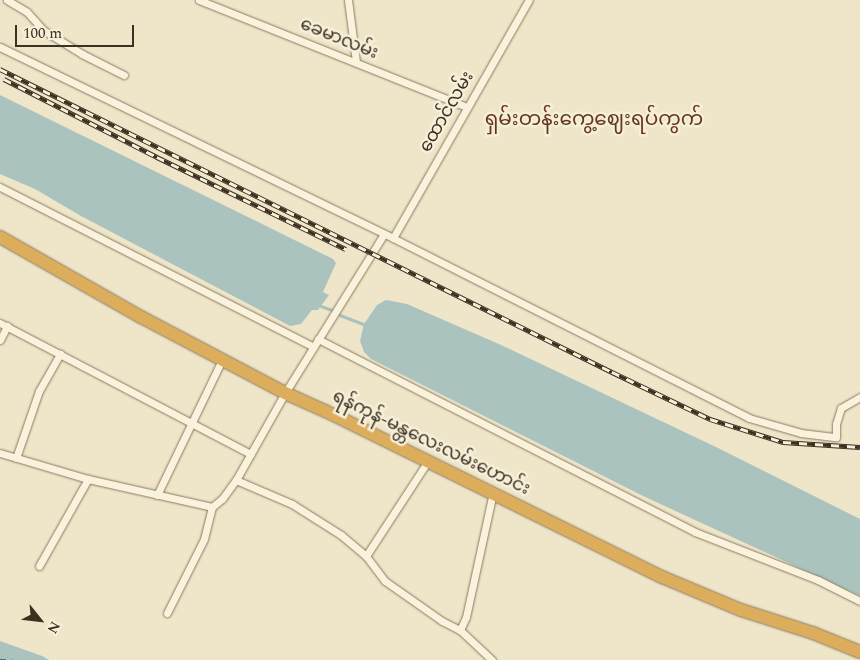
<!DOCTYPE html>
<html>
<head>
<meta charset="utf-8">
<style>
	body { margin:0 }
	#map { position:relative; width:860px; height:660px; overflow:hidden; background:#efe6c9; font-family:Spectral,"Noto Sans Myanmar",serif }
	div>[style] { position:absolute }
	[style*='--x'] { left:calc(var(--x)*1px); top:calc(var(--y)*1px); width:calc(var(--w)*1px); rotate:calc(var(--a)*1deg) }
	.water>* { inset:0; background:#aac3be }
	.stream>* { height:2.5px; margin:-1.25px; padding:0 1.25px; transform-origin:1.25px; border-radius:1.25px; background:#aac3be }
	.ferry>* { height:1px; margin-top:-0.5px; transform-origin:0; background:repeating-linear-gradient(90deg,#305b5c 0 6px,transparent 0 11px) }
	.roads { filter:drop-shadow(0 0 1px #8c795d) drop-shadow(0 0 1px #8c795d) }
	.street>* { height:7px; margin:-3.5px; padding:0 3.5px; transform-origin:3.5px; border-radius:3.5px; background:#f9f3dd }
	.highway>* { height:12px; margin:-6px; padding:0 6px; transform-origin:6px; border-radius:6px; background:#dcad5b }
	.rail>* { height:4.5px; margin-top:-2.25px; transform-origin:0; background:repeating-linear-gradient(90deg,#f6f0d9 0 8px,#3c3021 0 16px); box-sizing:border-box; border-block:1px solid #3c3021 }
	span { translate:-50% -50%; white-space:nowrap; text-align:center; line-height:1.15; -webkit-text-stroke:5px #f6f0d9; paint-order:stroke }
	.street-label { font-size:18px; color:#3c3021 }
	.quarter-label { font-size:20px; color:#693520 }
	.north { position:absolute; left:15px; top:595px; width:50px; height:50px; -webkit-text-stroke:4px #f6f0d9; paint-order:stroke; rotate:119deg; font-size:14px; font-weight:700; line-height:20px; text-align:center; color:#3c3021 }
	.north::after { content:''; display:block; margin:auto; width:18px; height:22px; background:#3c3021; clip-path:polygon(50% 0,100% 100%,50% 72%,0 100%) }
	.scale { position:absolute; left:15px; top:25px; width:119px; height:22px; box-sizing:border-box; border:2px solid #3c3021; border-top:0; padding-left:6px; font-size:15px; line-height:18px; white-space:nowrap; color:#3c3021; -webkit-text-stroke:4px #f6f0d9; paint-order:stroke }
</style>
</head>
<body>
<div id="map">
	<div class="water">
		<div style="clip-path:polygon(0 95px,333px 259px,336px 263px,323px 292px,329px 295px,318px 310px,312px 310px,301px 324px,290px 326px,81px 216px,35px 189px,0 174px)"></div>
		<div style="clip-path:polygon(386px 300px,407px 304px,501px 345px,718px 448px,860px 519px,860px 596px,643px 496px,371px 359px,364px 352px,360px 341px,364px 324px,377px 305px)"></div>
		<div style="clip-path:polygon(0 641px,42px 656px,49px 660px,0 660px)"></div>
	</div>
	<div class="stream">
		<div style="--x:321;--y:306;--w:12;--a:20"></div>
		<div style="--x:340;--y:315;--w:26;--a:21"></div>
	</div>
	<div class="ferry">
		<div style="--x:0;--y:659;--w:16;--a:4"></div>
	</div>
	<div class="roads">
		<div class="street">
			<div style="--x:7;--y:0;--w:23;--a:31"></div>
			<div style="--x:27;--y:12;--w:24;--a:48"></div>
			<div style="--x:43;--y:30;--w:46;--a:31.6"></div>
			<div style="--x:82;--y:54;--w:47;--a:26.6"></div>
			<div style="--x:199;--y:0;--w:289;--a:21.8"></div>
			<div style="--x:348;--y:0;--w:63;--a:82.6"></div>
			<div style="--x:0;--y:47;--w:437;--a:25.9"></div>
			<div style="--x:393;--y:238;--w:399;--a:26.8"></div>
			<div style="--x:749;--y:418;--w:54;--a:16.1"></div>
			<div style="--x:801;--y:433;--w:35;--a:7"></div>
			<div style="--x:836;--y:437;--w:13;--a:-90"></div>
			<div style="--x:836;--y:424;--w:17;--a:-73"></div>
			<div style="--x:841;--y:408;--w:22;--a:-30"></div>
			<div style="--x:0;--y:187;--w:352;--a:27"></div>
			<div style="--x:393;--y:238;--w:274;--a:-60.3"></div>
			<div style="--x:0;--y:323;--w:283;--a:27.6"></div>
			<div style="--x:318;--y:339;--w:424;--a:27.1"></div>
			<div style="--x:695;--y:532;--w:132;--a:21.3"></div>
			<div style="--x:818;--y:580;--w:47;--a:26.6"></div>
			<div style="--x:0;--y:340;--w:16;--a:-63"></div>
			<div style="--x:0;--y:453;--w:92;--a:16.5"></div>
			<div style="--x:88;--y:479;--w:127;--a:12.7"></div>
			<div style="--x:16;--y:458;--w:71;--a:-71.1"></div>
			<div style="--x:39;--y:391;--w:43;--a:-60.4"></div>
			<div style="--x:236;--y:480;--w:61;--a:23.2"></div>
			<div style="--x:292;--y:504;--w:58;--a:32.3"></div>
			<div style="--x:341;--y:535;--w:33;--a:40"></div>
			<div style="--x:366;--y:556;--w:31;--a:53"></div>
			<div style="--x:385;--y:581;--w:70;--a:35.1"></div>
			<div style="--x:442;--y:621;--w:20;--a:27"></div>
			<div style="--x:460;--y:630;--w:44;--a:43.2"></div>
			<div style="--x:157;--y:495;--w:150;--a:-64.3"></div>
			<div style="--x:366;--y:556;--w:113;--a:-56.9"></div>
			<div style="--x:39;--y:566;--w:100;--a:-60.6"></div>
			<div style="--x:167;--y:613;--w:83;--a:-63.4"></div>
			<div style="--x:204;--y:539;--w:33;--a:-76"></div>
			<div style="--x:212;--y:507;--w:13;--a:-39"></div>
			<div style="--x:222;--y:499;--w:24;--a:-54"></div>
			<div style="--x:236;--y:480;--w:100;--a:-60.6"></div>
			<div style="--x:285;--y:393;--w:187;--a:-58.1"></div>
			<div style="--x:460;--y:630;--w:14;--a:-65"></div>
			<div style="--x:466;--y:617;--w:128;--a:-77.8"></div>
		</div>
		<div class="highway">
			<div style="--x:0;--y:237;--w:162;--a:29.6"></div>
			<div style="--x:141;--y:317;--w:163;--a:27.8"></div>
			<div style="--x:285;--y:393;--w:54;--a:24.2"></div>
			<div style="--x:334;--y:415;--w:366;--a:26.3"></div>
			<div style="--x:662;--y:577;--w:86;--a:22.7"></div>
			<div style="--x:741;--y:610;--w:76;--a:17.7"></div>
			<div style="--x:813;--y:633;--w:51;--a:22"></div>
		</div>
	</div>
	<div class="rail">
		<div style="--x:0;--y:69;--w:683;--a:26.34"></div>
		<div style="--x:612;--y:372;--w:109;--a:25.6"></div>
		<div style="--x:710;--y:419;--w:77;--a:17.5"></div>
		<div style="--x:783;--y:442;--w:77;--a:3.7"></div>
		<div style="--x:4;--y:79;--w:172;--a:27"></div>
		<div style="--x:157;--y:157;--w:210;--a:26"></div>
	</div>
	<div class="street-label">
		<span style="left:339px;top:39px;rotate:22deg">ခေမာလမ်း</span>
		<span style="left:447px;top:112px;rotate:-60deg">ထောင်လမ်း</span>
		<span style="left:431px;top:443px;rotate:26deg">ရန်ကုန်-မန္တလေးလမ်းဟောင်း</span>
	</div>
	<div class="quarter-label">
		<span style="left:594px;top:119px">ရှမ်းတန်းကွေ့ဈေးရပ်ကွက်</span>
	</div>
	<div class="north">N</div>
	<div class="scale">100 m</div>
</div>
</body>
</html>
